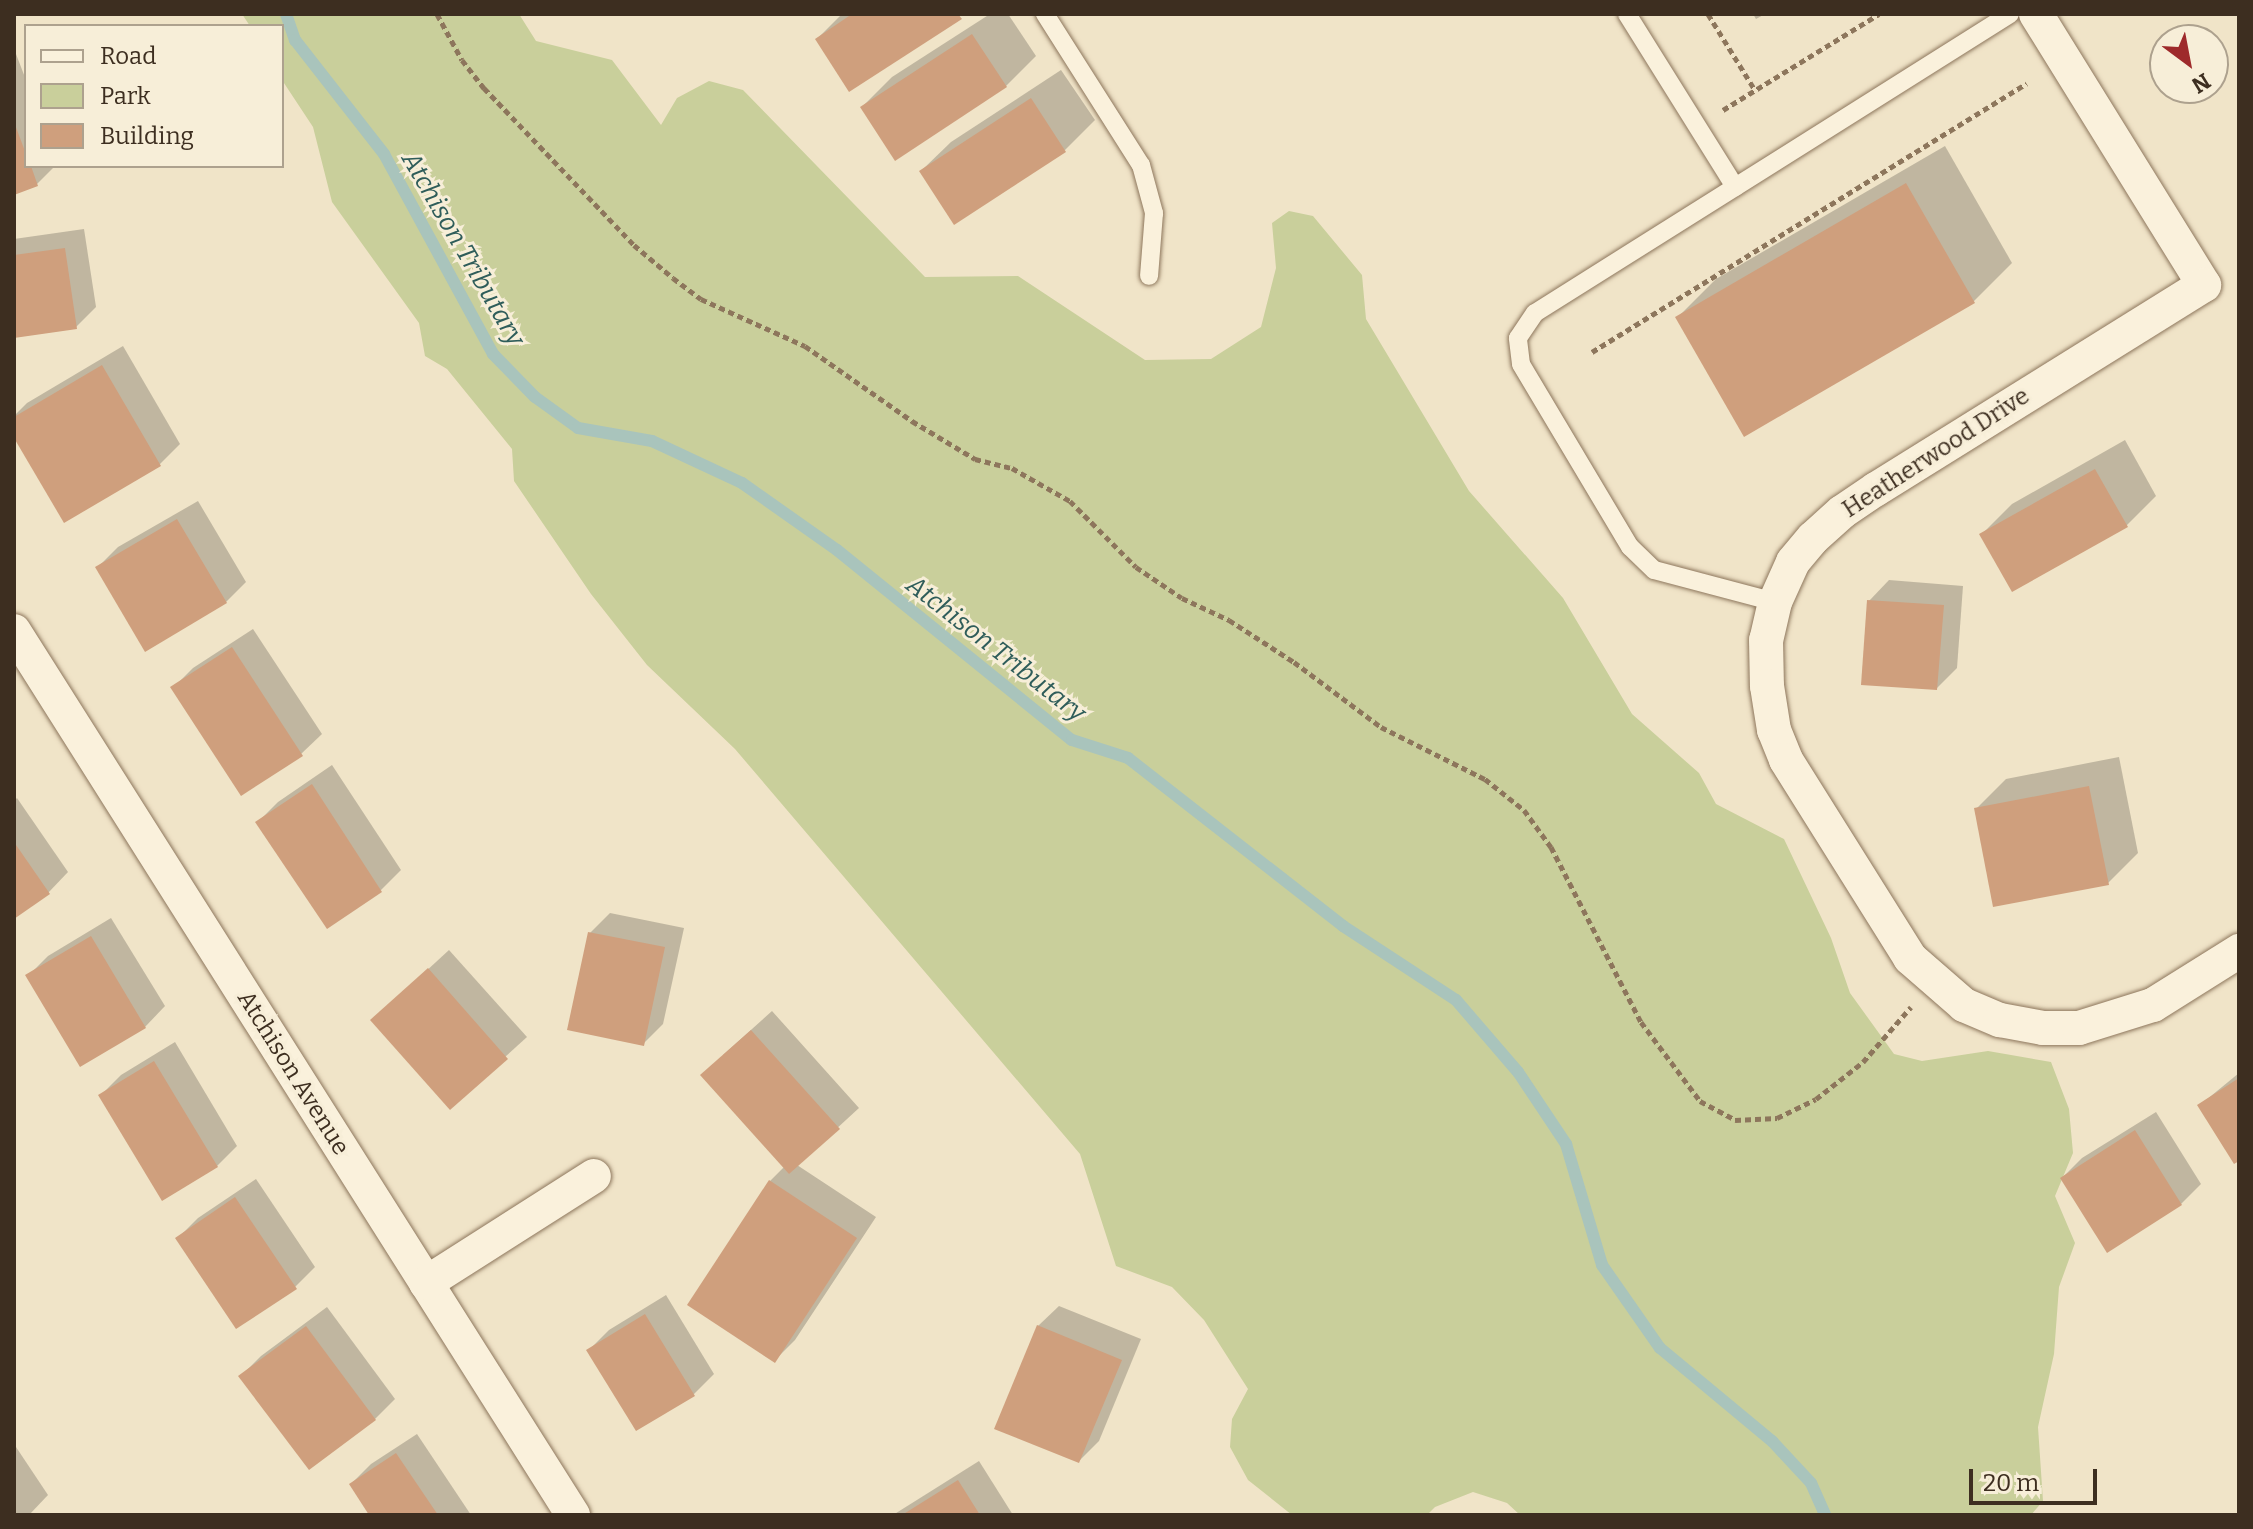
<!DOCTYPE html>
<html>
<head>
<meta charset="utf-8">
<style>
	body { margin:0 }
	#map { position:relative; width:2253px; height:1529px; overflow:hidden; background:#f0e4c8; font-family:Bitter,serif }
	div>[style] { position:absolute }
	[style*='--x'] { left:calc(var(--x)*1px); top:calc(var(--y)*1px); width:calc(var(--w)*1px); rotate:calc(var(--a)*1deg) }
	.green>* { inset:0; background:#c9cf9b }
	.shadow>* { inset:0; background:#0003 }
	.stream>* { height:12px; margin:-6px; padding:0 6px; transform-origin:6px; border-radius:6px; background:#a9c4bc }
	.building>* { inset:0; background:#cf9f7d }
	.path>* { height:5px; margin-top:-2.5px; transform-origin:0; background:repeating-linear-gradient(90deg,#8d765c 0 6px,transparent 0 10px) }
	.roads { filter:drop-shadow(0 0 2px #8d765c) drop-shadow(0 0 2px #8d765c) }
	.lane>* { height:18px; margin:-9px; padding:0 9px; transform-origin:9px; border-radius:9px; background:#faf1dc }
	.street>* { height:34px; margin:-17px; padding:0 17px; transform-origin:17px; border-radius:17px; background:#faf1dc }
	span { translate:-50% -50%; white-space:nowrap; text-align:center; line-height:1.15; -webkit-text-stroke:6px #f7eed8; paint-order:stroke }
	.street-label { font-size:24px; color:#3d2e20 }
	.water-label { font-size:26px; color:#2f5d5a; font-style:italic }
	.frame { position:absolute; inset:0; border:16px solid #3d2e20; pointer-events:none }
	.legend { position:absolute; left:24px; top:24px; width:260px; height:144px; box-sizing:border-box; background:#f7eed8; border:2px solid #ada18e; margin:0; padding:10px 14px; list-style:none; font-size:24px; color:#3d2e20 }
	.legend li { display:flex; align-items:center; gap:16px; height:40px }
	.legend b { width:40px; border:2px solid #ada18e }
	.north { position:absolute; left:2149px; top:24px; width:80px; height:80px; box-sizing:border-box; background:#f7eed8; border:2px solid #ada18e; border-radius:50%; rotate:148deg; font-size:22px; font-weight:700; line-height:32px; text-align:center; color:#3d2e20 }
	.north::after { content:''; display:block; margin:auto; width:28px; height:36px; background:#9e2a2b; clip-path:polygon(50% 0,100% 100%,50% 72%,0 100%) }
	.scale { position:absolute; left:1969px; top:1469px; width:128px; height:36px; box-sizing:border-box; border:4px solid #3d2e20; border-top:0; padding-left:10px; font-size:24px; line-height:28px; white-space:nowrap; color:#3d2e20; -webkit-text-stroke:6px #f7eed8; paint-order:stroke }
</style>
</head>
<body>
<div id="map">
	<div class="green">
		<div style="clip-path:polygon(242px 14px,519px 14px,536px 41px,612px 60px,661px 125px,677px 98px,709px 81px,743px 90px,925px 277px,1018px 276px,1145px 360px,1211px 359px,1261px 327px,1276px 268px,1272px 223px,1289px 211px,1313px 216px,1362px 275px,1366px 319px,1469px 491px,1563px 598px,1632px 714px,1699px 773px,1716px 804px,1784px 839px,1831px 938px,1850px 993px,1894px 1054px,1922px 1061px,1988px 1051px,2051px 1062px,2069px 1109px,2073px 1153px,2055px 1196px,2075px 1243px,2059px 1287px,2054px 1354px,2038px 1427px,2043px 1501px,2031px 1515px,1520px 1515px,1507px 1503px,1473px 1492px,1435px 1507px,1427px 1515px,1292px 1515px,1248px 1480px,1230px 1447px,1232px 1419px,1248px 1389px,1204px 1320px,1172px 1287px,1116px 1266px,1080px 1154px,735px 749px,647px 665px,591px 594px,514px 481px,512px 449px,447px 369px,425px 356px,419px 323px,332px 202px,313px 127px,282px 80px,282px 26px,250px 26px)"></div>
	</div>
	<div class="shadow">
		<div style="clip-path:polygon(842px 14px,964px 14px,817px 39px)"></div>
		<div style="clip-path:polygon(990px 14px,1008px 14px,1036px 56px,1006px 86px,862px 107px,892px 77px)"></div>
		<div style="clip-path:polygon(1753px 14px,1765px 14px,1756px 19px)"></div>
		<div style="clip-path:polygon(16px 54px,26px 80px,26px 166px,55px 166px,37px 184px,14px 193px)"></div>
		<div style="clip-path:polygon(1061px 70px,1095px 120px,1065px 150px,954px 222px,921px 171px,951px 142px)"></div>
		<div style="clip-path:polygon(1945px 146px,2012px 263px,1974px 301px,1677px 318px,1716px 279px)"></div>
		<div style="clip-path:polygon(84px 229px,96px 307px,76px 327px,14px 336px,14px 239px)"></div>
		<div style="clip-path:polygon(123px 346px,180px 444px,160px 464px,64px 520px,14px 434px,14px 416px,27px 403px)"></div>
		<div style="clip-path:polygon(2125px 440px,2156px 496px,2126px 526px,1982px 534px,2012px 504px)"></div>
		<div style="clip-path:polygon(198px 501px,246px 582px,226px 602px,98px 567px,118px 547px)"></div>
		<div style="clip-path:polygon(1889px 580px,1963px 586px,1957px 668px,1937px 688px,1869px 601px)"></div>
		<div style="clip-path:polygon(253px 629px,322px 734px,301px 754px,173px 688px,193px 668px)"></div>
		<div style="clip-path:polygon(2119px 757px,2138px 853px,2108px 883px,1976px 809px,2006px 779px)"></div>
		<div style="clip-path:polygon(332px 765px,401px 870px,381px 890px,327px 927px,258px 822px,278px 802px)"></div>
		<div style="clip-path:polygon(17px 798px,68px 872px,48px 893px,14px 916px,14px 801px)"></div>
		<div style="clip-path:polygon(610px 913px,684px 928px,663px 1024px,643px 1044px,590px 933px)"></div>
		<div style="clip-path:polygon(111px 918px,165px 1006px,145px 1027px,28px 976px,48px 956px)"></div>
		<div style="clip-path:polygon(449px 950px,527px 1037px,450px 1107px,373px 1020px)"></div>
		<div style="clip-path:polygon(772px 1011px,859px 1108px,797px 1165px,876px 1217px,795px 1340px,775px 1360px,770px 1181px,785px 1166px,723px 1055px)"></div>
		<div style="clip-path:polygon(175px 1042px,237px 1146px,217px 1166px,101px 1095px,121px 1075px)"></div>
		<div style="clip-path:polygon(2239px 1073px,2239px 1158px,2200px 1105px)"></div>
		<div style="clip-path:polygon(2156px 1112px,2201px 1184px,2181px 1204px,2062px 1178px,2082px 1158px)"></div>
		<div style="clip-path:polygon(256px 1179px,315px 1267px,295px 1287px,178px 1238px,198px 1218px)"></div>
		<div style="clip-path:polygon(666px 1295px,714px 1374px,694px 1394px,637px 1429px,589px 1350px,609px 1330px)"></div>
		<div style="clip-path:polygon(1059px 1306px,1141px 1339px,1099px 1441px,1079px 1461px,1038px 1326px)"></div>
		<div style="clip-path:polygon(327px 1307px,395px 1399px,375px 1419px,241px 1376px,261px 1356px)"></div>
		<div style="clip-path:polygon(417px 1434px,471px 1515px,372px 1515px,351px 1484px,371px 1464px)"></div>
		<div style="clip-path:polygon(14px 1444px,48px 1495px,29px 1515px,14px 1515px)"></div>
		<div style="clip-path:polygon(979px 1461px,1013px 1515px,893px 1515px)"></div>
	</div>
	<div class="stream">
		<div style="--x:286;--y:14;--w:28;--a:71"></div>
		<div style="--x:295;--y:40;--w:145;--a:52"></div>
		<div style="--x:384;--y:154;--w:228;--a:61.4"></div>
		<div style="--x:493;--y:354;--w:60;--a:45.7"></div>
		<div style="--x:535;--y:397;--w:53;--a:35.8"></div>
		<div style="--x:578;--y:428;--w:75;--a:10"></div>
		<div style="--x:652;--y:441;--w:99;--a:25"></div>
		<div style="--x:742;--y:483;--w:116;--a:35.2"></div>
		<div style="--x:837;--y:550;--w:302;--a:39"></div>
		<div style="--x:1072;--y:740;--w:59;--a:17.8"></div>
		<div style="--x:1128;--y:758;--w:273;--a:38"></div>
		<div style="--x:1343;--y:926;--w:135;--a:33.2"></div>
		<div style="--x:1456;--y:1000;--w:95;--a:49.3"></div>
		<div style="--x:1518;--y:1072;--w:87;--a:56.3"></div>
		<div style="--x:1566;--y:1144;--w:126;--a:73.4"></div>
		<div style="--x:1602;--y:1265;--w:101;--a:55.1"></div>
		<div style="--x:1660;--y:1348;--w:146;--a:39.7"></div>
		<div style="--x:1772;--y:1441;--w:57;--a:47.1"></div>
		<div style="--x:1811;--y:1483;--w:35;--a:66"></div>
	</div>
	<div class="building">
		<div style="clip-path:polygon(852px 14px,958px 14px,962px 19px,849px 92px,815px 39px)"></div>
		<div style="clip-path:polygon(972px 34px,1007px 87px,895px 161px,860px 107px)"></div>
		<div style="clip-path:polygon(1031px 98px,1066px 152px,954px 225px,919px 171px)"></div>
		<div style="clip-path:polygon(14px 122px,26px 154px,26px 166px,31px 166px,38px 186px,14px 195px)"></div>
		<div style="clip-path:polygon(1906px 183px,1975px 303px,1744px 437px,1675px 317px)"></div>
		<div style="clip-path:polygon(65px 248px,77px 329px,14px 338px,14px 255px)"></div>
		<div style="clip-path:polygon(102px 365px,161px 466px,64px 523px,14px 438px,14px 417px)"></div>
		<div style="clip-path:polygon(2095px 469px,2128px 527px,2012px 592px,1979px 534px)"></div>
		<div style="clip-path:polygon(177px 519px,227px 603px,145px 652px,95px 567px)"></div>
		<div style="clip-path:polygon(1867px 600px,1944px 605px,1937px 690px,1861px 685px)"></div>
		<div style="clip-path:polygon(232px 647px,303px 756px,241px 796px,170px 687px)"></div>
		<div style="clip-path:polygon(312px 784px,382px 892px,327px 929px,255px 822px)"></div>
		<div style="clip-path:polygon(2089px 786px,2109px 885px,1993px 907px,1974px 808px)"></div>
		<div style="clip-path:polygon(14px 842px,50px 894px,14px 919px)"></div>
		<div style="clip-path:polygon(588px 932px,665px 947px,644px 1046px,567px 1030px)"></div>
		<div style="clip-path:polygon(91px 936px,146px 1028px,80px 1067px,25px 975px)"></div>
		<div style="clip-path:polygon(428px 968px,508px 1059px,450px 1110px,370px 1020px)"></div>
		<div style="clip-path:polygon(751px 1030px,840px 1129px,789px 1174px,700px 1075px)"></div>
		<div style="clip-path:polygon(154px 1061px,218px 1167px,162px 1201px,98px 1095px)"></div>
		<div style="clip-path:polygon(2239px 1078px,2239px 1161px,2234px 1164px,2197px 1105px)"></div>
		<div style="clip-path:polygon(2135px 1130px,2182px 1205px,2107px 1253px,2060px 1178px)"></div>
		<div style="clip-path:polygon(769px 1180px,857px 1238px,775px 1363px,687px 1305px)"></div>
		<div style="clip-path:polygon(235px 1197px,297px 1289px,236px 1329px,175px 1238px)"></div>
		<div style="clip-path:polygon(645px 1314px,695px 1396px,636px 1431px,586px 1350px)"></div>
		<div style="clip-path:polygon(1037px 1325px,1122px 1360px,1079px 1463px,994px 1429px)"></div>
		<div style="clip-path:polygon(306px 1326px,376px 1420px,309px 1470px,238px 1376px)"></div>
		<div style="clip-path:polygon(396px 1453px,438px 1515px,369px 1515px,349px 1484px)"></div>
		<div style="clip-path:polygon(958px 1480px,980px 1515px,902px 1515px)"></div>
	</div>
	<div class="path">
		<div style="--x:437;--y:14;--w:52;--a:61.5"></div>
		<div style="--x:462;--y:60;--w:36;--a:52"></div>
		<div style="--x:484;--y:88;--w:217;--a:46.3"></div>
		<div style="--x:634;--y:245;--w:51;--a:40.2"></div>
		<div style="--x:673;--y:278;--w:35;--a:37"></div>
		<div style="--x:701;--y:299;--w:114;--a:24.3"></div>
		<div style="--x:805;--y:346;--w:131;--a:35"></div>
		<div style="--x:912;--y:421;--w:74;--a:31.1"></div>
		<div style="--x:975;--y:459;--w:38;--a:14"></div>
		<div style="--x:1012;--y:468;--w:67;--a:29.6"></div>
		<div style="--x:1070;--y:501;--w:93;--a:45"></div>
		<div style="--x:1136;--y:567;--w:55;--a:34"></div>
		<div style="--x:1182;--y:598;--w:52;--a:25.1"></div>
		<div style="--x:1229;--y:620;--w:77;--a:32.9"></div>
		<div style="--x:1294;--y:662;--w:109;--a:36.8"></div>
		<div style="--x:1381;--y:727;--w:116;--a:26.6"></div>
		<div style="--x:1485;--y:779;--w:50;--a:38.5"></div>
		<div style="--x:1524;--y:810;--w:46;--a:53.9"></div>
		<div style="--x:1551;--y:847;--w:197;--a:62.8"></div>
		<div style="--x:1641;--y:1022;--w:99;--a:53.2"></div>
		<div style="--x:1700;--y:1101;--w:40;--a:28"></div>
		<div style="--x:1735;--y:1120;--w:42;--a:-2.7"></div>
		<div style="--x:1777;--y:1118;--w:43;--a:-26"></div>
		<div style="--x:1816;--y:1099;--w:60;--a:-38.2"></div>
		<div style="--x:1863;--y:1062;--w:73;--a:-48.9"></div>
		<div style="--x:1708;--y:14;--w:89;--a:58.3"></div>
		<div style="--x:1723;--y:110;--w:183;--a:-31.6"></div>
		<div style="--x:1592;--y:352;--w:511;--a:-31.73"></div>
	</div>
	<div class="roads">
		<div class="lane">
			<div style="--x:1045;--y:14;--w:179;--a:57.6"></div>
			<div style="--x:1141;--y:165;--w:50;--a:74.8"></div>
			<div style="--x:1154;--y:213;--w:63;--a:94.5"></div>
			<div style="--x:1627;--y:14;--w:204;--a:58"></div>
			<div style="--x:1775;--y:602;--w:125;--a:-165.2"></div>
			<div style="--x:1654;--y:570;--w:33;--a:-136"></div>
			<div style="--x:1630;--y:547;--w:213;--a:-120.8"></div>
			<div style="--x:1521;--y:364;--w:26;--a:-97"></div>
			<div style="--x:1518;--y:338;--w:30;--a:-56"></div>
			<div style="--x:1535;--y:313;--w:561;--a:-32.19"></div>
		</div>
		<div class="street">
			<div style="--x:2036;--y:14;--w:319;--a:58.2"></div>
			<div style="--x:2204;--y:285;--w:386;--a:148.1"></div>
			<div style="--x:1876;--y:489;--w:41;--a:145.9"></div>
			<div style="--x:1842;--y:512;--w:39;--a:138"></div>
			<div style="--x:1813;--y:538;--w:31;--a:130"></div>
			<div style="--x:1793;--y:562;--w:44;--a:114.2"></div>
			<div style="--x:1775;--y:602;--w:39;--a:103"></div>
			<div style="--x:1766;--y:640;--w:46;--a:88.8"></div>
			<div style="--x:1767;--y:686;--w:45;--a:81"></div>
			<div style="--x:1774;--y:730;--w:32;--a:68"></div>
			<div style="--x:1786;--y:760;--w:234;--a:57.9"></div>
			<div style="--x:1910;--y:958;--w:72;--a:41"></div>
			<div style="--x:1964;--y:1005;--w:39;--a:23"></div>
			<div style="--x:2000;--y:1020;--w:44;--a:10.5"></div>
			<div style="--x:2043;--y:1028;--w:36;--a:0"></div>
			<div style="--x:2079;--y:1028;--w:77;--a:-17.3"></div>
			<div style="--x:2153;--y:1005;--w:102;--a:-32.1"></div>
			<div style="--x:14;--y:631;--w:1046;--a:57.69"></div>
			<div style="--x:426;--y:1283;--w:199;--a:-32.5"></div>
		</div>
	</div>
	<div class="street-label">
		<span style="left:1936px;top:453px;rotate:-33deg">Heatherwood Drive</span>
		<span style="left:293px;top:1073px;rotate:58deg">Atchison Avenue</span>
	</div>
	<div class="water-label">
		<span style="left:463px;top:249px;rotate:60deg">Atchison Tributary</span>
		<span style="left:996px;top:649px;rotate:38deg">Atchison Tributary</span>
	</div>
	<div class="frame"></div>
	<ul class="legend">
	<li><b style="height:10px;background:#faf1dc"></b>Road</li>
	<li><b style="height:22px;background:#c9cf9b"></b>Park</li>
	<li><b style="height:22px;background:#cf9f7d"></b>Building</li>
	</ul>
	<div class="north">N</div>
	<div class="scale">20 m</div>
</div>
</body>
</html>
